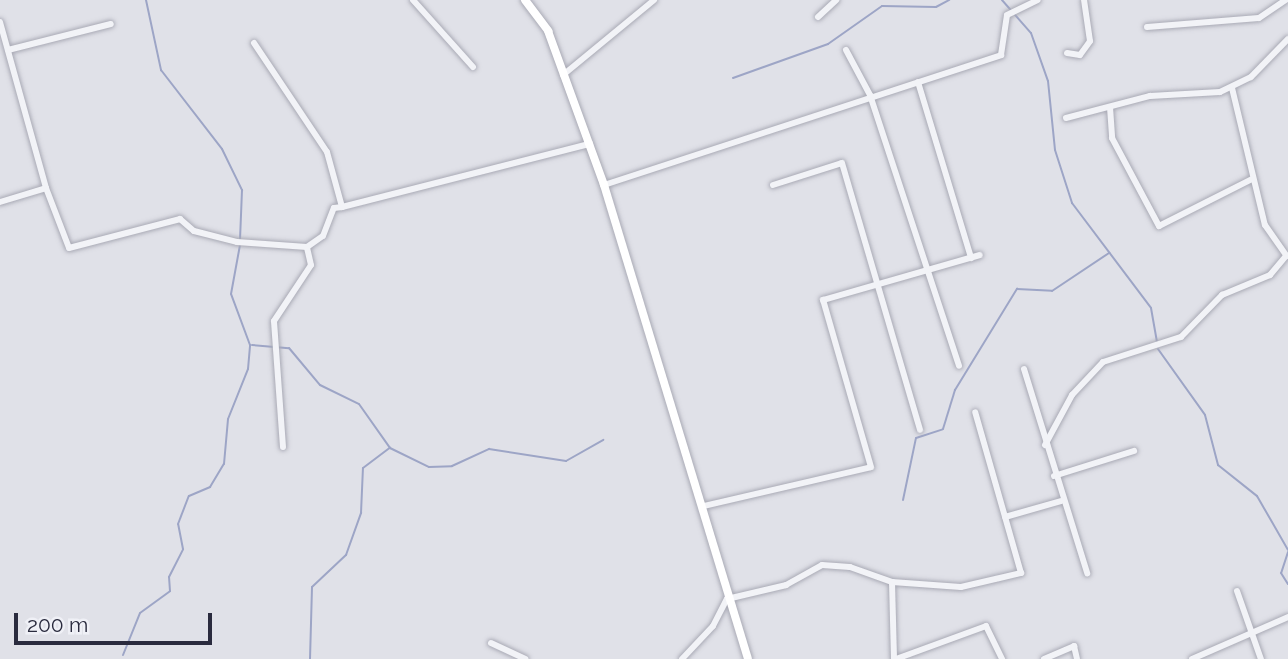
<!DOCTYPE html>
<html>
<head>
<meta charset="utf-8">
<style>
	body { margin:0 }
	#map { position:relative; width:1288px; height:659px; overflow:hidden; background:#e0e1e8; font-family:Raleway,sans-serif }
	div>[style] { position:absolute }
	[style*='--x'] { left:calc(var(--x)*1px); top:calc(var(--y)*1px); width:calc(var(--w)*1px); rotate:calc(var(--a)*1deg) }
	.stream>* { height:2px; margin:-1px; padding:0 1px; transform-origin:1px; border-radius:1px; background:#9da5c6 }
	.roads { filter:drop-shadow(0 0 2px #a9aab5) drop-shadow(0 0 2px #a9aab5) }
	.street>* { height:6px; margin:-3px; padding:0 3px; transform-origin:3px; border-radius:3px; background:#f2f3f7 }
	.secondary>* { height:8px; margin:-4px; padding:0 4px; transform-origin:4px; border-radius:4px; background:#fff }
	span { translate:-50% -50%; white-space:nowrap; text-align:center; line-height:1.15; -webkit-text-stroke:7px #eff0f6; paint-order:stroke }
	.scale { position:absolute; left:14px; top:613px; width:198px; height:32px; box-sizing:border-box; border:4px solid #2a2b3e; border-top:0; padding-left:9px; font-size:21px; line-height:24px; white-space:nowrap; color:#2a2b3e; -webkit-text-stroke:5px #eff0f6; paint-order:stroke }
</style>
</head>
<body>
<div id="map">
	<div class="stream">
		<div style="--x:146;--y:0;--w:72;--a:77.9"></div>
		<div style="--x:161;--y:70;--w:100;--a:52.3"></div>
		<div style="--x:222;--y:149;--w:46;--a:64"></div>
		<div style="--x:242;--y:190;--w:50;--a:92.3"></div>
		<div style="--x:1002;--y:0;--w:44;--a:48.7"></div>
		<div style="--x:1031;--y:33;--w:51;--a:70.5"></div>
		<div style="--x:1048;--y:81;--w:69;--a:84.2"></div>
		<div style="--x:1055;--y:150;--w:56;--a:72.2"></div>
		<div style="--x:1072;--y:203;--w:131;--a:53"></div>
		<div style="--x:1151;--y:308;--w:36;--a:80"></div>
		<div style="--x:733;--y:78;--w:101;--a:-19.7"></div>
		<div style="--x:828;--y:44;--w:66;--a:-35.1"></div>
		<div style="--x:882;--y:6;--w:54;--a:1.1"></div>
		<div style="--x:936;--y:7;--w:15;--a:-28"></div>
		<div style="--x:252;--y:345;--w:37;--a:5"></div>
		<div style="--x:289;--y:348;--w:48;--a:50"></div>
		<div style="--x:320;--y:385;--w:43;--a:26"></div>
		<div style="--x:359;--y:404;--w:54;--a:54.8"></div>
		<div style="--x:390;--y:448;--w:43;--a:26"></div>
		<div style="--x:429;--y:467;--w:23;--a:-2"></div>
		<div style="--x:452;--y:466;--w:41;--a:-24.7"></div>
		<div style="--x:489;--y:449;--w:78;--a:8.9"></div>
		<div style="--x:566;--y:461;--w:43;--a:-29.6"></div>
		<div style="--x:1158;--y:349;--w:81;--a:54.5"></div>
		<div style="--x:1205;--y:415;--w:52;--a:75.4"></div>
		<div style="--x:1218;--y:465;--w:50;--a:38.5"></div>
		<div style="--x:1257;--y:496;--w:62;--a:60.1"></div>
		<div style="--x:903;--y:500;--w:63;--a:-78.2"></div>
		<div style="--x:916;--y:438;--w:28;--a:-18"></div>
		<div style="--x:943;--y:429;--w:41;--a:-72.9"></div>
		<div style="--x:955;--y:390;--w:119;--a:-58.5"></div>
		<div style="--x:1017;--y:289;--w:35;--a:3"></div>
		<div style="--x:1052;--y:291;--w:69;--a:-33.7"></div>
		<div style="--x:1288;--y:552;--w:22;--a:108"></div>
		<div style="--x:1281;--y:573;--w:13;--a:58"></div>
		<div style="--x:123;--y:655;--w:45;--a:-68"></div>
		<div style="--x:140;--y:613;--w:37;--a:-36"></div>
		<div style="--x:170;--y:591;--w:14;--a:-94"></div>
		<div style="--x:169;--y:577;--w:31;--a:-63"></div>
		<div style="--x:183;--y:549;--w:25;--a:-101"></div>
		<div style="--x:178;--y:524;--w:30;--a:-69"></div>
		<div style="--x:189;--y:496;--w:23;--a:-23"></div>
		<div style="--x:210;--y:487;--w:27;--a:-59"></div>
		<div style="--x:224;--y:464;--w:45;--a:-84.9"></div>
		<div style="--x:228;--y:419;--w:54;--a:-68.2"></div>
		<div style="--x:248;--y:369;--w:24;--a:-85"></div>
		<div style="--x:250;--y:345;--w:54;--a:-110.4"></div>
		<div style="--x:231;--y:294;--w:50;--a:-79.6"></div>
		<div style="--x:310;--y:659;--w:72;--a:-88.4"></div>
		<div style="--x:312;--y:587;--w:47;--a:-43.3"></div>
		<div style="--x:346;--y:555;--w:45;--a:-70.3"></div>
		<div style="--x:361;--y:513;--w:45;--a:-87.5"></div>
		<div style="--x:363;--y:468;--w:34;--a:-37"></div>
	</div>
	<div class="roads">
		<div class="street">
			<div style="--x:413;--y:0;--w:90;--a:48.2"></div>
			<div style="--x:818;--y:17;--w:25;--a:-43"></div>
			<div style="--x:0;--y:22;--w:172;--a:74.5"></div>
			<div style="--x:46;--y:188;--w:64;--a:69"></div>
			<div style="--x:69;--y:248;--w:115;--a:-14.6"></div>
			<div style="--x:180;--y:219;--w:18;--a:41"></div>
			<div style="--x:194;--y:231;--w:44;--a:14.3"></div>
			<div style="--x:237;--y:242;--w:70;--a:4.1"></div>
			<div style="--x:1147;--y:27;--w:112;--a:-4.6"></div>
			<div style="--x:1259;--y:18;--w:32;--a:-34"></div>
			<div style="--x:254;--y:43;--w:131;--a:56.2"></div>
			<div style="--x:327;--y:152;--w:57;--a:74.7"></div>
			<div style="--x:342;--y:207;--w:256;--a:-14.3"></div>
			<div style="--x:8;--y:50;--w:106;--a:-14.2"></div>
			<div style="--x:846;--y:50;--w:51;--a:61.9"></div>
			<div style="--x:870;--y:95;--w:285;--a:71.8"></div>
			<div style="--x:1067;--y:53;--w:13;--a:9"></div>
			<div style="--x:1080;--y:55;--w:17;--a:-54"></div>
			<div style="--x:1090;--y:41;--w:41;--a:-98.3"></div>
			<div style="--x:563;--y:75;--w:118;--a:-39.5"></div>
			<div style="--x:918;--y:82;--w:184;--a:73.2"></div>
			<div style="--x:1232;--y:88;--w:141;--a:76.5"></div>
			<div style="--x:1265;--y:225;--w:38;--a:55"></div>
			<div style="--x:1110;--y:107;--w:31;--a:86"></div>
			<div style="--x:1112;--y:138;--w:100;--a:61.9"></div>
			<div style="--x:1159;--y:226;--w:104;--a:-26.8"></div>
			<div style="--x:1066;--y:118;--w:87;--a:-14.7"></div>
			<div style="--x:1150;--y:96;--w:70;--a:-3.3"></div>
			<div style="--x:1220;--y:92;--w:34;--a:-26"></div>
			<div style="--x:1251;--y:77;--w:53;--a:-45.8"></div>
			<div style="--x:604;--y:185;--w:418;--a:-18.1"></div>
			<div style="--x:1001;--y:55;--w:40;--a:-81.5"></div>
			<div style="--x:1007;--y:15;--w:34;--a:-26"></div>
			<div style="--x:773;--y:185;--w:72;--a:-17.7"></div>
			<div style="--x:842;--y:163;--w:278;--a:73.7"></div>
			<div style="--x:0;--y:202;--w:48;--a:-16.9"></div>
			<div style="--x:1024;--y:369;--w:214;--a:72.8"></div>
			<div style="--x:1045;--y:445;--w:57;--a:-61.6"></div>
			<div style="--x:1072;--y:395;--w:45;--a:-46.8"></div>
			<div style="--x:1103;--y:362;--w:82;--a:-17.8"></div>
			<div style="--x:1181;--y:337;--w:59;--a:-45.7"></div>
			<div style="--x:1222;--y:295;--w:52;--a:-22.6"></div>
			<div style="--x:1270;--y:275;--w:25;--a:-50"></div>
			<div style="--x:283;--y:447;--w:126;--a:-94.1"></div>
			<div style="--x:274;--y:321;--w:67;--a:-56.5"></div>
			<div style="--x:311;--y:265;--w:18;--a:-103"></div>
			<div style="--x:307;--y:247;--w:19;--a:-35"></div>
			<div style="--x:323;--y:236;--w:30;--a:-69"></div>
			<div style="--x:334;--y:208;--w:8;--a:-7"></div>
			<div style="--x:1054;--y:476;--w:84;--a:-17.4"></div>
			<div style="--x:704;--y:506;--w:171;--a:-13.1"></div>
			<div style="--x:871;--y:467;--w:174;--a:-106"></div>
			<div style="--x:823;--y:300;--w:163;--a:-16"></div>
			<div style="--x:1005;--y:517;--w:58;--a:-15.9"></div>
			<div style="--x:892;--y:582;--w:77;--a:88.5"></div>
			<div style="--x:1237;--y:591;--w:72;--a:70.6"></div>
			<div style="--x:491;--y:643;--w:38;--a:25"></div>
			<div style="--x:682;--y:659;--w:45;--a:-46.8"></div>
			<div style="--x:713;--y:626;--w:30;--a:-63"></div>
			<div style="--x:727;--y:599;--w:61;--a:-13.3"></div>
			<div style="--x:786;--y:585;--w:41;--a:-29.1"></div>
			<div style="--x:822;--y:565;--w:28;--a:4"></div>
			<div style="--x:850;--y:567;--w:45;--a:19.7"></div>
			<div style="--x:892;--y:582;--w:69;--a:4.1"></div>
			<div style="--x:961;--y:587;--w:62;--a:-13.1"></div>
			<div style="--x:1021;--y:573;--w:167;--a:-105.9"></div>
			<div style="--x:896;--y:659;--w:96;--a:-20.1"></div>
			<div style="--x:986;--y:626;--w:37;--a:64"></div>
			<div style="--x:1044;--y:659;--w:33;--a:-23"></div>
			<div style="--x:1074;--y:646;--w:13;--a:77"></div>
			<div style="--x:1192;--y:659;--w:105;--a:-23.6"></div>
		</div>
		<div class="secondary">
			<div style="--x:525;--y:0;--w:39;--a:53"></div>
			<div style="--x:548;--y:31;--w:164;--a:70"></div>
			<div style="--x:604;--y:185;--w:495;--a:73.1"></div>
		</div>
	</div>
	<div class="scale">200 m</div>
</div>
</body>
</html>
